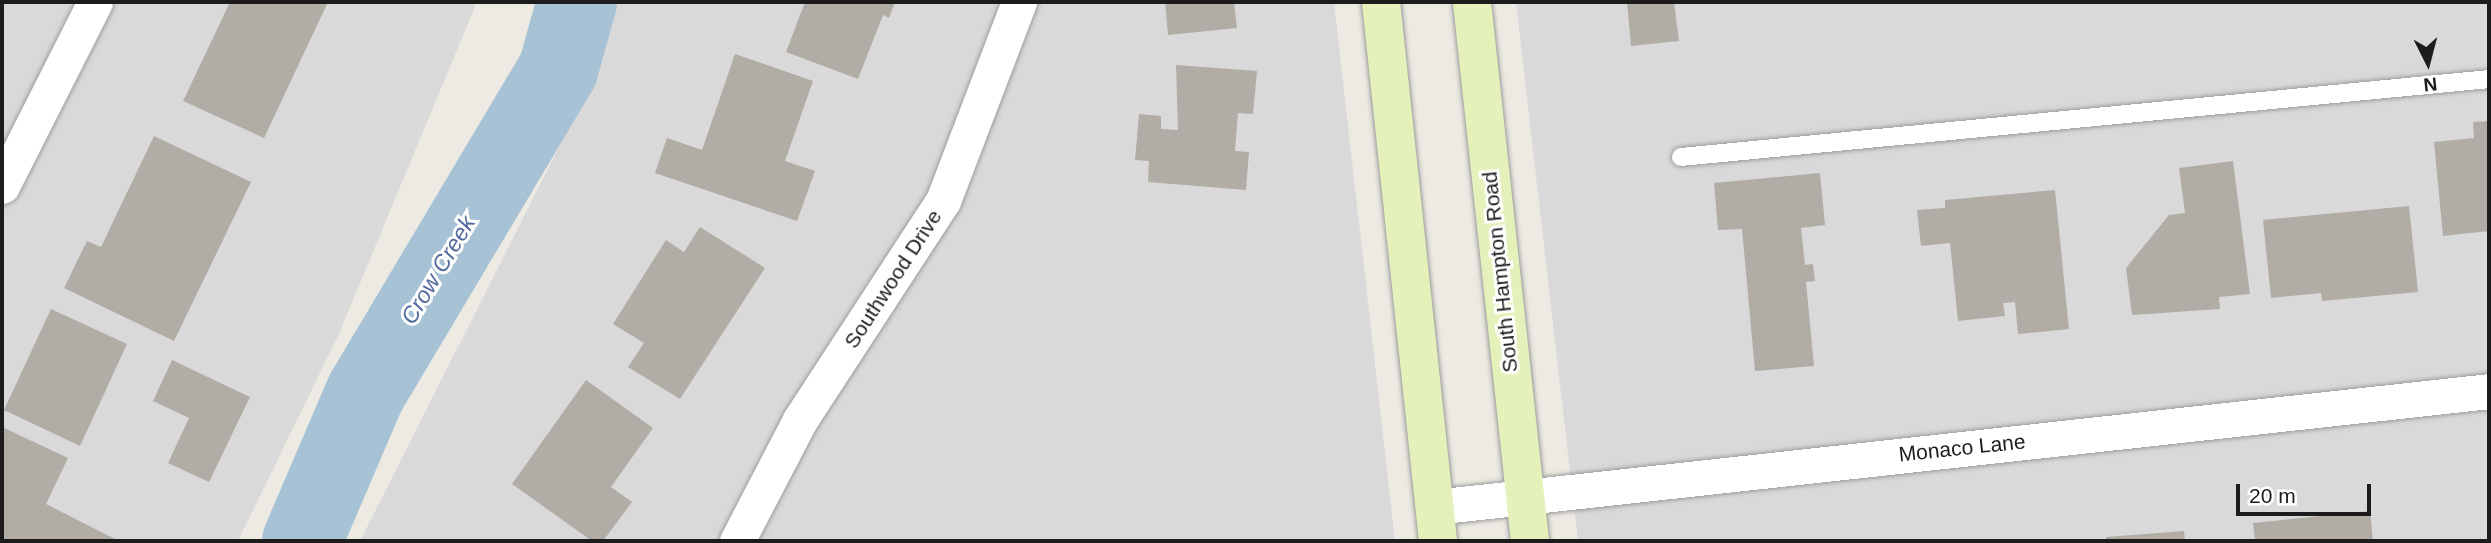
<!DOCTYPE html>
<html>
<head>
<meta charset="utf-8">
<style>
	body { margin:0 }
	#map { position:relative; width:2491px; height:543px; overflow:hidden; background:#eceae2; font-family:Arial,sans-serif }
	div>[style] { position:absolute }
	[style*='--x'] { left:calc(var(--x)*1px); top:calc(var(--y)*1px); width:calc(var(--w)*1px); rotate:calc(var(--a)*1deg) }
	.residential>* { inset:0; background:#dad9d9 }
	.river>* { height:80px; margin:-40px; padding:0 40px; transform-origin:40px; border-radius:40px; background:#a7c1d5 }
	.building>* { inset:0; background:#b1aca5 }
	.roads { filter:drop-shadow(0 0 2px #9d9d9d) drop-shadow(0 0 2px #9d9d9d) }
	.service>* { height:18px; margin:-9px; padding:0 9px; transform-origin:9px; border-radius:9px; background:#fff }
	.minor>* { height:35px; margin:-17.5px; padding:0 17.5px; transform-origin:17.5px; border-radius:17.5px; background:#fff }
	.secondary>* { height:38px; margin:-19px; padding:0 19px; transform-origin:19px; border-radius:19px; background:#e4f1bb }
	span { translate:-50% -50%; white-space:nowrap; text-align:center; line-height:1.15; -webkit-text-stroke:6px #fff; paint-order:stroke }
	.street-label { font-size:21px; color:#1c1c1c }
	.water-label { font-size:23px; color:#546b9f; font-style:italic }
	.frame { position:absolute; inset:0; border:4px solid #1c1c1c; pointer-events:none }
	.north { position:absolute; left:2393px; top:28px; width:70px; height:70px; -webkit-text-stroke:5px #fff; paint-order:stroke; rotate:174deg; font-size:19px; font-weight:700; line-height:28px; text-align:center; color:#1c1c1c }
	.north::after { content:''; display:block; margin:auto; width:24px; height:32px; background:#1c1c1c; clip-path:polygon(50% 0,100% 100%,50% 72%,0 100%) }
	.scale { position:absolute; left:2236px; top:484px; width:135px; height:32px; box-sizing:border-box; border:4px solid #1c1c1c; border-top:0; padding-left:9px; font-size:21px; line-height:24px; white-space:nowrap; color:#1c1c1c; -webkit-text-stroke:5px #fff; paint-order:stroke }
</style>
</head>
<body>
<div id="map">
	<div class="residential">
		<div style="clip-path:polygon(2px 2px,477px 2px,338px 336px,238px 541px,2px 541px)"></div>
		<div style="clip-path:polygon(616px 2px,1334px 2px,1395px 541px,360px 541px,601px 64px)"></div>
		<div style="clip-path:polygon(1516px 2px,2489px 2px,2489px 541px,1578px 541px)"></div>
	</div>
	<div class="river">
		<div style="--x:302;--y:541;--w:162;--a:-66.8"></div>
		<div style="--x:366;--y:392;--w:375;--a:-59.2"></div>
		<div style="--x:558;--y:70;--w:71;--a:-74.4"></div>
	</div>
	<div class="building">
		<div style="clip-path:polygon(230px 2px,328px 2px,264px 138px,183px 101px)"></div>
		<div style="clip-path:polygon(805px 2px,895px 2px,889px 18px,883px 15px,858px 79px,786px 52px)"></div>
		<div style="clip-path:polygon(1165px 2px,1234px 2px,1237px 28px,1168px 35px)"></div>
		<div style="clip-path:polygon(1627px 2px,1674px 2px,1679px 41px,1631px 46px)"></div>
		<div style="clip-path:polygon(735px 54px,813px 81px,785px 161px,815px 171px,797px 221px,655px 173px,667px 138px,702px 150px)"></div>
		<div style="clip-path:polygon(1176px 65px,1257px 71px,1253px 114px,1238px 113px,1235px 151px,1249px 152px,1246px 190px,1148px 182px,1149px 161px,1135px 160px,1139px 114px,1161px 116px,1161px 129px,1178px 130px)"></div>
		<div style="clip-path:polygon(2489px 121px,2489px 231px,2443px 236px,2434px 142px,2474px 138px,2473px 122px)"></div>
		<div style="clip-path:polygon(154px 136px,251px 182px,174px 341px,64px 288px,87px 241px,101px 247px)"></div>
		<div style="clip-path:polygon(2233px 161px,2250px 294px,2219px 297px,2220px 309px,2132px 315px,2126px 268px,2169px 215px,2185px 213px,2179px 168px)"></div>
		<div style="clip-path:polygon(1820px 173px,1825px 225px,1801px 228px,1805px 265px,1813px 264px,1815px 281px,1806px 282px,1814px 366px,1755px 371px,1742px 229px,1718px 230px,1714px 183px)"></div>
		<div style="clip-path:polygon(2055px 190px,2069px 329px,2018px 334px,2015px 302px,2003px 303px,2005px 316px,1958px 321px,1950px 243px,1921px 246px,1917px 210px,1945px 208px,1945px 200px)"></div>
		<div style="clip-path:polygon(2409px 206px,2418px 292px,2322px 301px,2321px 293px,2271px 298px,2263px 220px)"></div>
		<div style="clip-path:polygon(700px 227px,765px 268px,680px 399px,628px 367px,644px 343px,613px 324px,666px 240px,684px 252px)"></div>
		<div style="clip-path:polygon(51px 309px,127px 344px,80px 446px,4px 410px)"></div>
		<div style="clip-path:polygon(172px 360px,250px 397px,209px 482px,168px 463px,189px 418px,153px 401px)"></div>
		<div style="clip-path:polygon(586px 380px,653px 428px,611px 487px,632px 502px,603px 541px,592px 541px,512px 484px)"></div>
		<div style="clip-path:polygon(2px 427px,68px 458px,46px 504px,119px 541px,2px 541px)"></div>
		<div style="clip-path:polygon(2370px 511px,2373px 541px,2255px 541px,2253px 523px)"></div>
		<div style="clip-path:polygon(2184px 531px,2185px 541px,2106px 541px,2106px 537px)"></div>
	</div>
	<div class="roads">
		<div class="service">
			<div style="--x:1681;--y:157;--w:812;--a:-5.51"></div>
		</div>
		<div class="minor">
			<div style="--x:2;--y:186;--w:206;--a:-63.2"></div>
			<div style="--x:1434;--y:507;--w:1061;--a:-6.27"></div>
			<div style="--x:737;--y:541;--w:136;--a:-62.5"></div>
			<div style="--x:800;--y:420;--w:262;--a:-56.9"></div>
			<div style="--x:943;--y:201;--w:213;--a:-69.1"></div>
		</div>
		<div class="secondary">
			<div style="--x:1381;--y:2;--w:542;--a:83.96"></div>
			<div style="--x:1472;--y:2;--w:542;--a:83.86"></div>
		</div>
	</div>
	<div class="street-label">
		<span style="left:1500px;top:272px;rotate:-96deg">South Hampton Road</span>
		<span style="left:893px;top:279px;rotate:-57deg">Southwood Drive</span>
		<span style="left:1962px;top:448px;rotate:-6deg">Monaco Lane</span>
	</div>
	<div class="water-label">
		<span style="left:438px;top:270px;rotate:-59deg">Crow Creek</span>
	</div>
	<div class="frame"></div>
	<div class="north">N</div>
	<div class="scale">20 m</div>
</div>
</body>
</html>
